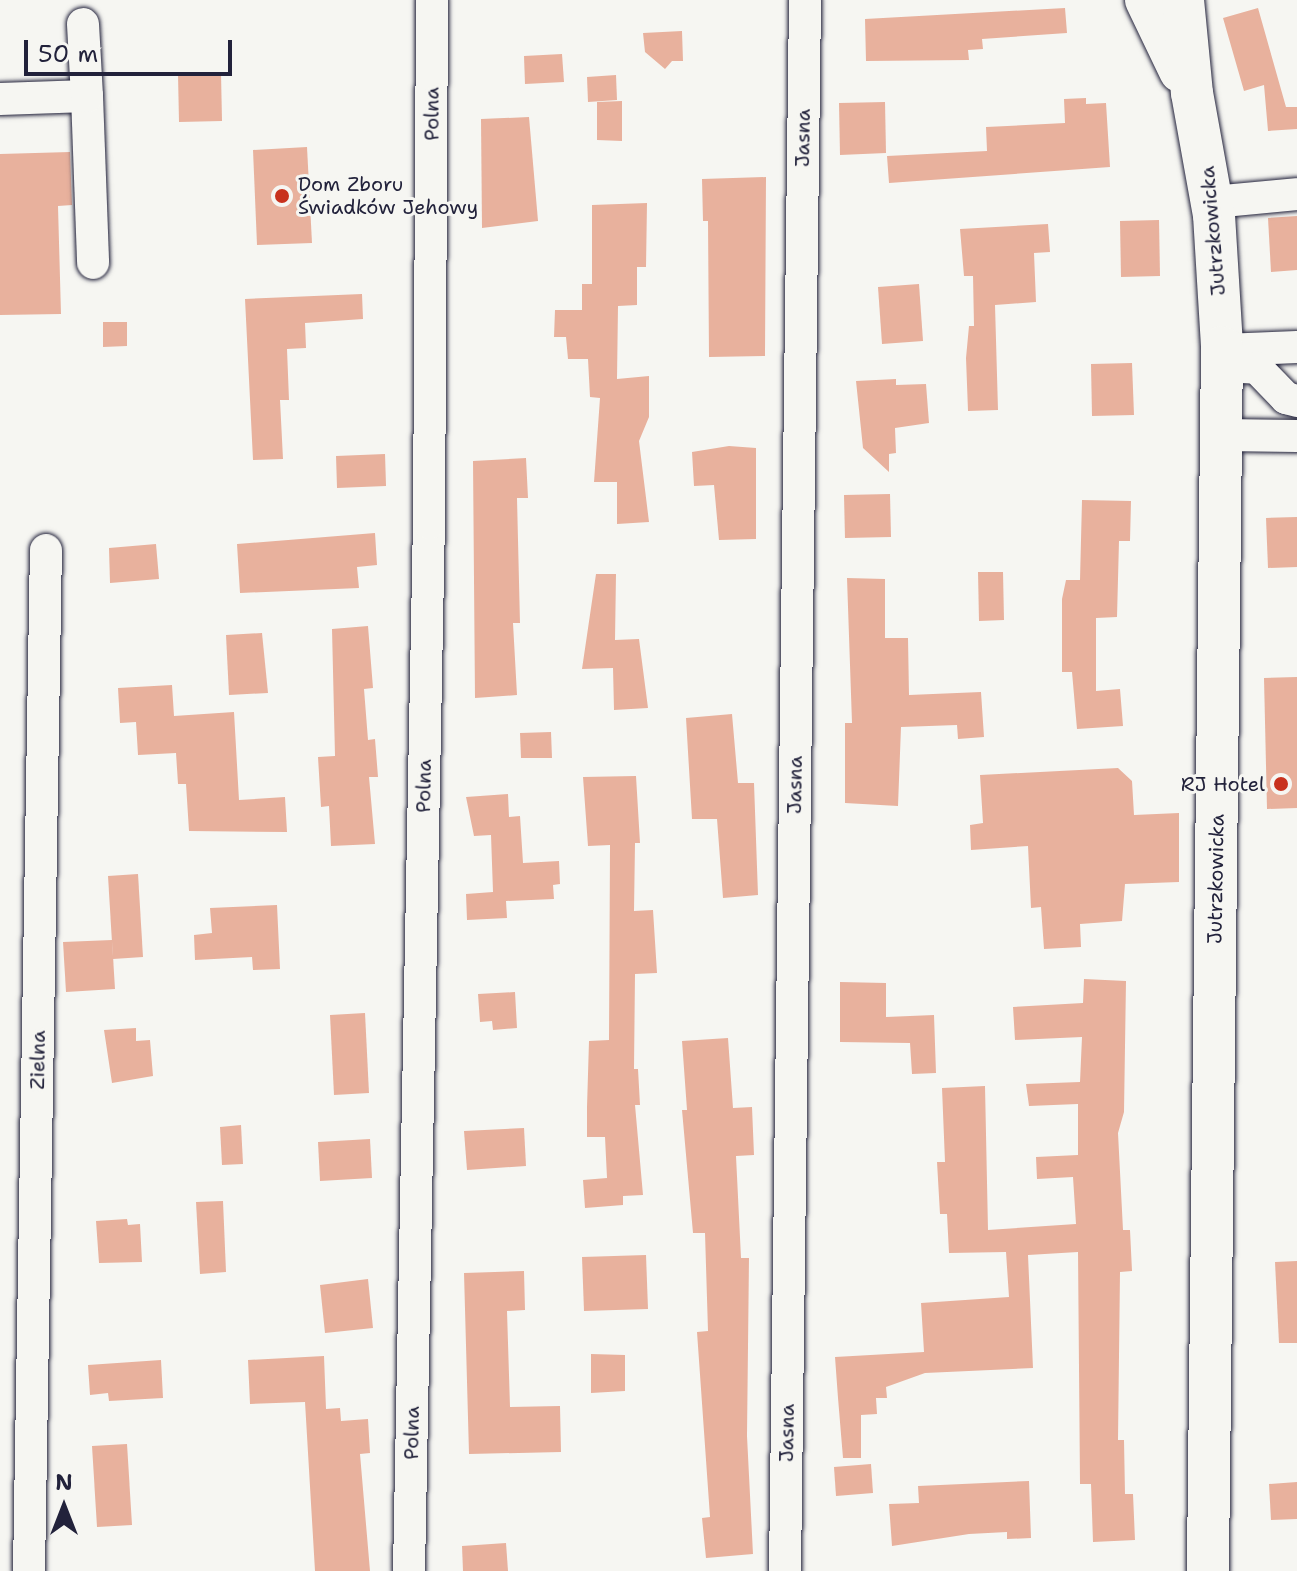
<!DOCTYPE html>
<html>
<head>
<meta charset="utf-8">
<style>
	body { margin:0 }
	#map { position:relative; width:1297px; height:1571px; overflow:hidden; background:#f6f6f2; font-family:"Shantell Sans",sans-serif }
	div>[style] { position:absolute }
	[style*='--x'] { left:calc(var(--x)*1px); top:calc(var(--y)*1px); width:calc(var(--w)*1px); rotate:calc(var(--a)*1deg) }
	.building>* { inset:0; background:#e8b19d }
	.roads { filter:drop-shadow(0 0 2px #22223b) drop-shadow(0 0 2px #22223b) }
	.minor>* { height:32px; margin:-16px; padding:0 16px; transform-origin:16px; border-radius:16px; background:#f6f6f2 }
	.major>* { height:42px; margin:-21px; padding:0 21px; transform-origin:21px; border-radius:21px; background:#f6f6f2 }
	.dots>* { width:22px; height:22px; translate:-50% -50%; box-sizing:border-box; border:4px solid #f6f6f2; border-radius:50% }
	span { translate:-50% -50%; white-space:nowrap; text-align:center; line-height:1.15; -webkit-text-stroke:6px #f6f6f2; paint-order:stroke }
	.street-label { font-size:20px; color:#22223b }
	.poi-label { font-size:20px; color:#22223b }
	.left { translate:0 -50%; text-align:left }
	.right { translate:-100% -50%; text-align:right }
	.north { position:absolute; left:24px; top:1467px; width:80px; height:80px; -webkit-text-stroke:6px #f6f6f2; paint-order:stroke; rotate:0deg; font-size:22px; font-weight:700; line-height:32px; text-align:center; color:#22223b }
	.north::after { content:''; display:block; margin:auto; width:28px; height:36px; background:#22223b; clip-path:polygon(50% 0,100% 100%,50% 72%,0 100%) }
	.scale { position:absolute; left:24px; top:40px; width:208px; height:36px; box-sizing:border-box; border:4px solid #22223b; border-top:0; padding-left:10px; font-size:24px; line-height:28px; white-space:nowrap; color:#22223b; -webkit-text-stroke:6px #f6f6f2; paint-order:stroke }
</style>
</head>
<body>
<div id="map">
	<div class="building">
		<div style="clip-path:polygon(1065px 8px,1067px 33px,982px 39px,983px 49px,968px 50px,969px 60px,866px 61px,865px 19px)"></div>
		<div style="clip-path:polygon(1258px 8px,1286px 107px,1297px 107px,1297px 129px,1268px 131px,1264px 85px,1244px 91px,1223px 18px)"></div>
		<div style="clip-path:polygon(682px 31px,683px 61px,672px 61px,665px 69px,645px 52px,643px 33px)"></div>
		<div style="clip-path:polygon(562px 54px,564px 82px,525px 84px,524px 56px)"></div>
		<div style="clip-path:polygon(221px 73px,222px 121px,179px 122px,178px 74px)"></div>
		<div style="clip-path:polygon(616px 75px,617px 100px,588px 102px,587px 77px)"></div>
		<div style="clip-path:polygon(1086px 98px,1086px 104px,1106px 103px,1110px 167px,889px 183px,887px 156px,987px 151px,986px 127px,1065px 123px,1064px 99px)"></div>
		<div style="clip-path:polygon(622px 101px,622px 141px,597px 140px,597px 102px)"></div>
		<div style="clip-path:polygon(885px 102px,886px 153px,840px 155px,839px 103px)"></div>
		<div style="clip-path:polygon(529px 117px,538px 221px,482px 228px,481px 119px)"></div>
		<div style="clip-path:polygon(307px 147px,312px 243px,257px 245px,253px 150px)"></div>
		<div style="clip-path:polygon(70px 152px,72px 205px,58px 206px,61px 314px,0 315px,0 154px)"></div>
		<div style="clip-path:polygon(766px 177px,765px 356px,709px 357px,708px 221px,703px 221px,702px 179px)"></div>
		<div style="clip-path:polygon(647px 203px,646px 267px,637px 267px,637px 305px,618px 306px,617px 379px,649px 376px,649px 417px,639px 441px,649px 522px,617px 524px,617px 482px,594px 482px,600px 398px,590px 397px,588px 359px,568px 359px,566px 337px,554px 337px,555px 310px,582px 310px,582px 284px,592px 284px,592px 205px)"></div>
		<div style="clip-path:polygon(1297px 216px,1297px 270px,1271px 272px,1268px 218px)"></div>
		<div style="clip-path:polygon(1159px 220px,1160px 276px,1121px 277px,1120px 221px)"></div>
		<div style="clip-path:polygon(1048px 224px,1050px 252px,1034px 253px,1036px 302px,995px 305px,998px 410px,968px 411px,966px 358px,969px 326px,974px 326px,973px 276px,964px 276px,960px 229px)"></div>
		<div style="clip-path:polygon(919px 284px,923px 341px,882px 344px,878px 287px)"></div>
		<div style="clip-path:polygon(362px 294px,363px 319px,305px 323px,306px 348px,287px 349px,289px 400px,280px 400px,283px 459px,253px 460px,245px 299px)"></div>
		<div style="clip-path:polygon(103px 322px,127px 322px,127px 346px,103px 347px)"></div>
		<div style="clip-path:polygon(1132px 363px,1134px 415px,1092px 416px,1091px 364px)"></div>
		<div style="clip-path:polygon(896px 379px,896px 385px,926px 384px,929px 423px,895px 428px,896px 453px,889px 454px,889px 472px,863px 448px,856px 381px)"></div>
		<div style="clip-path:polygon(729px 446px,756px 448px,756px 539px,719px 540px,714px 485px,694px 486px,692px 452px)"></div>
		<div style="clip-path:polygon(385px 454px,386px 486px,337px 488px,336px 456px)"></div>
		<div style="clip-path:polygon(526px 458px,528px 498px,517px 498px,520px 623px,513px 623px,517px 695px,475px 698px,473px 461px)"></div>
		<div style="clip-path:polygon(890px 494px,891px 537px,845px 538px,844px 495px)"></div>
		<div style="clip-path:polygon(1082px 500px,1131px 501px,1130px 541px,1119px 541px,1117px 617px,1096px 618px,1096px 691px,1120px 689px,1123px 726px,1077px 729px,1072px 672px,1062px 672px,1062px 599px,1066px 580px,1080px 580px)"></div>
		<div style="clip-path:polygon(1297px 517px,1297px 567px,1268px 568px,1266px 518px)"></div>
		<div style="clip-path:polygon(375px 533px,377px 565px,357px 567px,359px 588px,240px 593px,237px 544px)"></div>
		<div style="clip-path:polygon(156px 544px,159px 579px,110px 583px,109px 548px)"></div>
		<div style="clip-path:polygon(978px 572px,1003px 572px,1004px 620px,979px 621px)"></div>
		<div style="clip-path:polygon(596px 574px,616px 574px,615px 640px,639px 639px,648px 708px,614px 710px,613px 668px,582px 669px)"></div>
		<div style="clip-path:polygon(847px 578px,885px 579px,885px 638px,908px 638px,909px 695px,981px 692px,984px 737px,958px 739px,957px 725px,901px 727px,898px 806px,845px 803px,845px 723px,852px 723px)"></div>
		<div style="clip-path:polygon(368px 626px,373px 688px,364px 689px,368px 740px,375px 739px,378px 777px,369px 777px,375px 844px,331px 846px,329px 806px,321px 807px,318px 757px,335px 756px,332px 629px)"></div>
		<div style="clip-path:polygon(262px 633px,268px 693px,229px 695px,226px 635px)"></div>
		<div style="clip-path:polygon(1297px 677px,1297px 808px,1267px 809px,1264px 678px)"></div>
		<div style="clip-path:polygon(172px 685px,174px 716px,234px 712px,239px 800px,285px 797px,287px 832px,189px 831px,186px 784px,178px 784px,176px 753px,138px 755px,136px 722px,120px 723px,118px 688px)"></div>
		<div style="clip-path:polygon(732px 714px,738px 783px,754px 783px,758px 895px,723px 898px,717px 819px,692px 819px,686px 718px)"></div>
		<div style="clip-path:polygon(551px 732px,552px 758px,521px 758px,520px 733px)"></div>
		<div style="clip-path:polygon(1118px 768px,1132px 781px,1134px 815px,1179px 813px,1179px 882px,1125px 884px,1122px 921px,1080px 924px,1081px 947px,1044px 949px,1041px 907px,1031px 908px,1028px 846px,971px 850px,970px 825px,983px 823px,980px 775px)"></div>
		<div style="clip-path:polygon(636px 776px,640px 843px,635px 843px,634px 911px,653px 910px,657px 973px,635px 974px,634px 1069px,638px 1069px,640px 1105px,635px 1105px,643px 1195px,623px 1196px,623px 1205px,585px 1208px,583px 1180px,607px 1178px,605px 1137px,587px 1137px,587px 1107px,589px 1041px,609px 1040px,610px 845px,588px 846px,583px 777px)"></div>
		<div style="clip-path:polygon(508px 794px,509px 817px,520px 816px,523px 863px,559px 861px,560px 884px,553px 885px,554px 899px,506px 901px,507px 918px,467px 920px,466px 894px,493px 892px,491px 835px,474px 836px,466px 797px)"></div>
		<div style="clip-path:polygon(138px 874px,143px 957px,113px 959px,108px 876px)"></div>
		<div style="clip-path:polygon(277px 905px,280px 969px,253px 970px,252px 957px,195px 960px,194px 935px,212px 933px,210px 908px)"></div>
		<div style="clip-path:polygon(112px 940px,115px 989px,66px 992px,63px 942px)"></div>
		<div style="clip-path:polygon(1084px 979px,1126px 981px,1124px 1112px,1118px 1133px,1123px 1230px,1130px 1230px,1132px 1271px,1120px 1272px,1118px 1440px,1124px 1440px,1125px 1494px,1133px 1494px,1135px 1540px,1093px 1542px,1091px 1484px,1080px 1484px,1078px 1252px,1028px 1255px,1033px 1368px,925px 1373px,886px 1387px,887px 1398px,876px 1398px,877px 1414px,861px 1415px,861px 1458px,843px 1458px,838px 1398px,835px 1357px,924px 1352px,921px 1303px,1009px 1297px,1006px 1252px,949px 1253px,947px 1214px,940px 1214px,937px 1162px,945px 1162px,942px 1088px,985px 1086px,988px 1230px,1076px 1224px,1073px 1177px,1037px 1179px,1036px 1157px,1078px 1155px,1078px 1104px,1029px 1106px,1026px 1084px,1080px 1082px,1082px 1037px,1015px 1040px,1013px 1007px,1083px 1003px)"></div>
		<div style="clip-path:polygon(840px 982px,886px 983px,886px 1017px,934px 1015px,936px 1073px,912px 1074px,910px 1043px,840px 1042px)"></div>
		<div style="clip-path:polygon(515px 992px,517px 1028px,493px 1030px,492px 1021px,480px 1022px,478px 994px)"></div>
		<div style="clip-path:polygon(365px 1013px,369px 1093px,334px 1095px,330px 1015px)"></div>
		<div style="clip-path:polygon(136px 1028px,136px 1041px,150px 1040px,153px 1076px,112px 1083px,104px 1030px)"></div>
		<div style="clip-path:polygon(728px 1038px,733px 1108px,752px 1107px,754px 1155px,736px 1156px,741px 1258px,749px 1258px,747px 1436px,753px 1554px,706px 1558px,702px 1518px,710px 1517px,697px 1332px,708px 1331px,705px 1233px,693px 1233px,682px 1110px,687px 1110px,682px 1041px)"></div>
		<div style="clip-path:polygon(241px 1125px,243px 1164px,222px 1165px,220px 1127px)"></div>
		<div style="clip-path:polygon(524px 1128px,526px 1166px,467px 1170px,464px 1131px)"></div>
		<div style="clip-path:polygon(370px 1139px,372px 1178px,320px 1181px,318px 1142px)"></div>
		<div style="clip-path:polygon(223px 1201px,226px 1272px,200px 1274px,196px 1202px)"></div>
		<div style="clip-path:polygon(127px 1219px,128px 1225px,140px 1224px,142px 1262px,99px 1263px,96px 1221px)"></div>
		<div style="clip-path:polygon(646px 1255px,648px 1309px,584px 1311px,582px 1257px)"></div>
		<div style="clip-path:polygon(1297px 1261px,1297px 1343px,1279px 1343px,1275px 1262px)"></div>
		<div style="clip-path:polygon(524px 1271px,525px 1310px,507px 1311px,510px 1407px,560px 1406px,561px 1452px,469px 1454px,464px 1273px)"></div>
		<div style="clip-path:polygon(368px 1279px,373px 1328px,325px 1333px,320px 1285px)"></div>
		<div style="clip-path:polygon(591px 1354px,625px 1355px,625px 1391px,591px 1393px)"></div>
		<div style="clip-path:polygon(324px 1356px,326px 1409px,340px 1408px,341px 1421px,368px 1419px,370px 1453px,360px 1454px,370px 1571px,315px 1571px,305px 1402px,250px 1404px,248px 1360px)"></div>
		<div style="clip-path:polygon(161px 1360px,163px 1398px,109px 1401px,108px 1393px,90px 1395px,88px 1365px)"></div>
		<div style="clip-path:polygon(127px 1444px,132px 1525px,97px 1527px,92px 1446px)"></div>
		<div style="clip-path:polygon(871px 1464px,873px 1493px,836px 1496px,834px 1467px)"></div>
		<div style="clip-path:polygon(1029px 1481px,1031px 1538px,1007px 1539px,1007px 1532px,969px 1534px,892px 1546px,889px 1504px,919px 1503px,918px 1486px)"></div>
		<div style="clip-path:polygon(1297px 1482px,1297px 1519px,1271px 1520px,1269px 1484px)"></div>
		<div style="clip-path:polygon(506px 1543px,508px 1571px,463px 1571px,462px 1546px)"></div>
	</div>
	<div class="roads">
		<div class="minor">
			<div style="--x:87;--y:96;--w:167;--a:87.9"></div>
			<div style="--x:0;--y:99;--w:87;--a:-2"></div>
			<div style="--x:87;--y:96;--w:72;--a:-93.2"></div>
			<div style="--x:1213;--y:202;--w:84;--a:-5.4"></div>
			<div style="--x:1224;--y:350;--w:73;--a:-2.4"></div>
			<div style="--x:1222;--y:366;--w:35;--a:3"></div>
			<div style="--x:1257;--y:368;--w:42;--a:46"></div>
			<div style="--x:1286;--y:398;--w:11;--a:15"></div>
			<div style="--x:1222;--y:435;--w:75;--a:0.8"></div>
			<div style="--x:29;--y:1571;--w:1021;--a:-89.05"></div>
			<div style="--x:409;--y:1571;--w:1048;--a:-88.91"></div>
			<div style="--x:429;--y:523;--w:523;--a:-89.67"></div>
			<div style="--x:785;--y:1571;--w:1571;--a:-89.27"></div>
		</div>
		<div class="major">
			<div style="--x:1146;--y:0;--w:79;--a:64.4"></div>
			<div style="--x:1183;--y:0;--w:93;--a:84.5"></div>
			<div style="--x:1192;--y:93;--w:124;--a:79.8"></div>
			<div style="--x:1214;--y:215;--w:132;--a:86.5"></div>
			<div style="--x:1222;--y:347;--w:1224;--a:90.66"></div>
		</div>
	</div>
	<div class="dots">
		<div style="left:282px;top:196px;background:#c8321e"></div>
		<div style="left:1281px;top:784px;background:#c8321e"></div>
	</div>
	<div class="street-label">
		<span style="left:432px;top:114px;rotate:-90deg">Polna</span>
		<span style="left:803px;top:138px;rotate:-89deg">Jasna</span>
		<span style="left:1213px;top:231px;rotate:-95deg">Jutrzkowicka</span>
		<span style="left:795px;top:785px;rotate:-89deg">Jasna</span>
		<span style="left:424px;top:786px;rotate:-89deg">Polna</span>
		<span style="left:1216px;top:879px;rotate:-89deg">Jutrzkowicka</span>
		<span style="left:38px;top:1060px;rotate:-89deg">Zielna</span>
		<span style="left:412px;top:1433px;rotate:-89deg">Polna</span>
		<span style="left:787px;top:1433px;rotate:-89deg">Jasna</span>
	</div>
	<div class="poi-label">
		<span class="left" style="left:298px;top:196px">Dom Zboru<br>Świadków Jehowy</span>
		<span class="right" style="left:1265px;top:784px">RJ Hotel</span>
	</div>
	<div class="north">N</div>
	<div class="scale">50 m</div>
</div>
</body>
</html>
